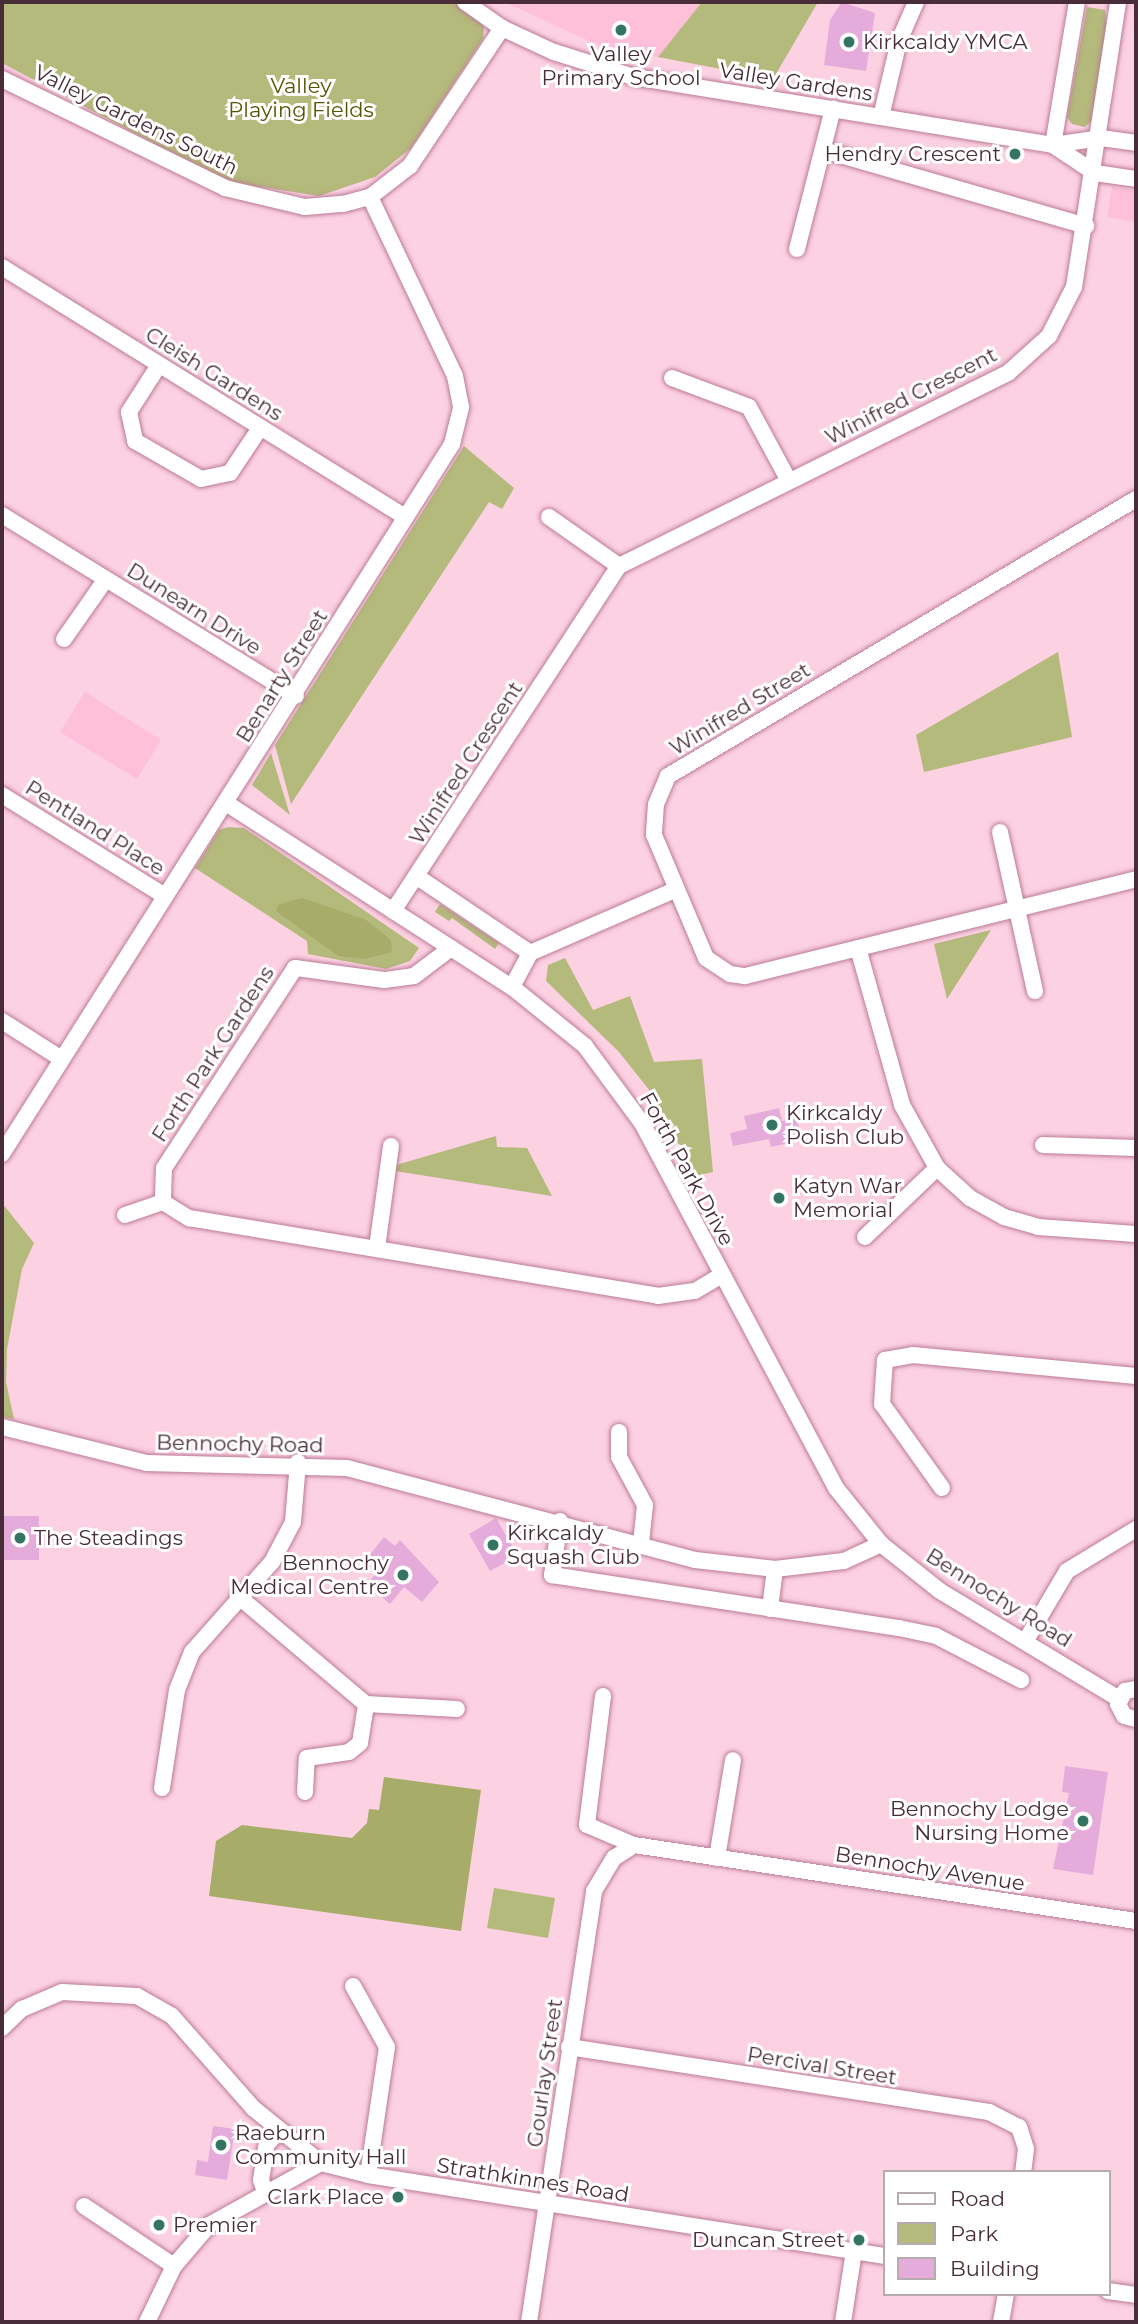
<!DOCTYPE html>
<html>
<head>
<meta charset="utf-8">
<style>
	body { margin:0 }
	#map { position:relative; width:1138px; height:2324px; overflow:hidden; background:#fcd1e2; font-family:Montserrat,sans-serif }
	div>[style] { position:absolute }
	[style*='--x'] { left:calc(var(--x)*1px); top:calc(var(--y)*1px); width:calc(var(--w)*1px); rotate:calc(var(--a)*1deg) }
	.built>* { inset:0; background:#febfd9 }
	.green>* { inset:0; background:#b4b97c }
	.forest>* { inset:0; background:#a7ac69 }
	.building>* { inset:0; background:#e5acdb }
	.roads { filter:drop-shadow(0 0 2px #bc7b97) drop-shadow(0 0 2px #bc7b97) }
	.minor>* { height:16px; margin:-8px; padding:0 8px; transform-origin:8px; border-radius:8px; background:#fff }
	.dots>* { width:19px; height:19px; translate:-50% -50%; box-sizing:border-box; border:4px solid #fff; border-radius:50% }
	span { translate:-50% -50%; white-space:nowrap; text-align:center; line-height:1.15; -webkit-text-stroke:6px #fff; paint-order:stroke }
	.poi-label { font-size:21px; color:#482c38 }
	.left { translate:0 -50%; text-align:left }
	.right { translate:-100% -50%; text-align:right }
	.street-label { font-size:21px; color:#482c38 }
	.park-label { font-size:21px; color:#525602 }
	.frame { position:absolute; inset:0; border:4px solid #482c38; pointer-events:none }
	.legend { position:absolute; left:883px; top:2170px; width:228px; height:126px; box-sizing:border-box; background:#fff; border:2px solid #b6abaf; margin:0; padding:9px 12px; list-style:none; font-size:21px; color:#482c38 }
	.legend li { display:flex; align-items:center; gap:14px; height:35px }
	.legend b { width:35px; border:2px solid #b6abaf }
</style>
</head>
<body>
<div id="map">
	<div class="built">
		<div style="clip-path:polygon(504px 2px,702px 2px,658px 57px,596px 44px)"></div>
		<div style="clip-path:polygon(1112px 187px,1136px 191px,1136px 222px,1107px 217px)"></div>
		<div style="clip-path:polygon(85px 692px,161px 740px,137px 779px,60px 732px)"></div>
	</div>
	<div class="green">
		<div style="clip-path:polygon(2px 2px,457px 2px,479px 17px,484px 28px,483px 39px,411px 148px,375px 177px,319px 196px,225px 181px,2px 63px)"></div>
		<div style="clip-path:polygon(702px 2px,818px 2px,773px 79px,658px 57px)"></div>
		<div style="clip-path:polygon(1087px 7px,1105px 10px,1107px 26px,1092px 120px,1085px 127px,1072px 124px,1067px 117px)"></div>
		<div style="clip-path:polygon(464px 446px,514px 488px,502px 509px,489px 502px,291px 804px,275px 745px)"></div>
		<div style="clip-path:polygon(1058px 652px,1072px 737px,924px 772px,916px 735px)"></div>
		<div style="clip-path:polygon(271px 753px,290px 815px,252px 785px)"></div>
		<div style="clip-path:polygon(228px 827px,244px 828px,419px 948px,410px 961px,386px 969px,308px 954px,307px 941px,195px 868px,219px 830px)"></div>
		<div style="clip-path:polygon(440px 904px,499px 943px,495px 949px,452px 918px,449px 921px,435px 912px)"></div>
		<div style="clip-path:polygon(991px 930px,947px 999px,934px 944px)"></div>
		<div style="clip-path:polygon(565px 958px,593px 1010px,630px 996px,654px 1062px,702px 1059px,713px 1172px,696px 1176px,650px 1091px,619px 1052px,546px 981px,548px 965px)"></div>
		<div style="clip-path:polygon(496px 1136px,497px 1147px,527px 1148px,552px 1196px,395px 1171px,396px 1165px)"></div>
		<div style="clip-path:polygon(2px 1203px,34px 1243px,22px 1269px,7px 1349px,6px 1382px,14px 1419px,2px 1417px)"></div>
		<div style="clip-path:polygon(494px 1888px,555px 1898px,548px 1938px,487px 1928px)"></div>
	</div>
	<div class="forest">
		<div style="clip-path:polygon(302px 898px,366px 920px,391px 940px,392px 952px,364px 959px,338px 956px,276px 911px,278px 905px)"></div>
		<div style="clip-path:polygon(384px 1777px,481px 1790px,461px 1931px,209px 1896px,216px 1841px,242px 1825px,352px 1838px,367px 1823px,369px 1809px,379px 1810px)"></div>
	</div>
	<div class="building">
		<div style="clip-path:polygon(842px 2px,875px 13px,866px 71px,824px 65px,830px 20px)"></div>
		<div style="clip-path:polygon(779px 1108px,782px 1121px,797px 1118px,800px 1133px,788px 1135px,789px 1143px,771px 1147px,769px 1139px,733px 1146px,730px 1133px,747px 1129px,744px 1116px)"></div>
		<div style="clip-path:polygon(2px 1516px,39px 1516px,39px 1560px,2px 1560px)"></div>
		<div style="clip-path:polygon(496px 1518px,518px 1556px,490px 1571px,469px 1534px)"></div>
		<div style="clip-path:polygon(384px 1537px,395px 1546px,400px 1540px,439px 1582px,422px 1602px,404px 1587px,390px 1604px,367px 1584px,381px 1568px,368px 1557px)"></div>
		<div style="clip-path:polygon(1065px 1766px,1108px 1772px,1093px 1875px,1053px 1869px,1069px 1793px,1062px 1792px)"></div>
		<div style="clip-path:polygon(213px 2126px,235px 2129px,227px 2180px,195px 2175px,197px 2160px,208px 2162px)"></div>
	</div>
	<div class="roads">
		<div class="minor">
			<div style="--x:465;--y:2;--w:45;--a:35.1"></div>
			<div style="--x:502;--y:28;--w:57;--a:24.8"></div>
			<div style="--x:554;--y:52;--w:84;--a:17.4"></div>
			<div style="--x:634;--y:77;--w:424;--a:9.2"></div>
			<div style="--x:1053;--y:145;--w:49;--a:-8.3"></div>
			<div style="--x:1101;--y:138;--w:35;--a:8"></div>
			<div style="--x:2;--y:79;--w:248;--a:26"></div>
			<div style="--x:225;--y:188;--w:82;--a:13.4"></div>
			<div style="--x:305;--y:207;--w:38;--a:-5"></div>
			<div style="--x:343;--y:204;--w:28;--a:-15"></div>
			<div style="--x:370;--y:197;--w:51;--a:-37.8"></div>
			<div style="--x:410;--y:166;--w:166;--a:-56.3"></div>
			<div style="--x:881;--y:117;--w:78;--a:-76.7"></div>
			<div style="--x:899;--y:41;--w:43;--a:-66.4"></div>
			<div style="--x:1053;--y:145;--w:145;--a:-80.5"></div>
			<div style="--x:1053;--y:145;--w:50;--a:33.7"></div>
			<div style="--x:1095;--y:173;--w:41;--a:8.3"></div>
			<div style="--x:823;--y:150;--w:274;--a:16.1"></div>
			<div style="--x:797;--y:249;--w:145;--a:-75.6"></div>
			<div style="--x:2;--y:267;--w:474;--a:31.8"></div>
			<div style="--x:159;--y:365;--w:56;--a:122.6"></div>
			<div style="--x:129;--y:412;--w:30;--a:78"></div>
			<div style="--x:135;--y:441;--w:76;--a:29.9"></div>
			<div style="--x:201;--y:479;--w:30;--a:-12"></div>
			<div style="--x:230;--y:473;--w:54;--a:-56.3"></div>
			<div style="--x:672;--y:378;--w:82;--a:20.6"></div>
			<div style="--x:749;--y:407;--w:84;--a:61.6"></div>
			<div style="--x:1136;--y:499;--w:544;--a:149.38"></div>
			<div style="--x:668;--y:776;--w:30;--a:113"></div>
			<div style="--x:656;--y:804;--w:31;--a:94"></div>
			<div style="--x:654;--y:835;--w:134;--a:67.1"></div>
			<div style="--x:706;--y:958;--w:29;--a:34"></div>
			<div style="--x:730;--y:974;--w:15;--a:8"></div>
			<div style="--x:745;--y:976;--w:403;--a:-13.9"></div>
			<div style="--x:2;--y:515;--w:345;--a:31.6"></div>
			<div style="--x:549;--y:517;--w:85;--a:35"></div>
			<div style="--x:64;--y:639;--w:73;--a:-55"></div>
			<div style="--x:2;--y:795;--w:192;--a:31.8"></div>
			<div style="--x:226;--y:803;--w:340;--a:32.8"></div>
			<div style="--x:512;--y:987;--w:94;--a:38.9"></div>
			<div style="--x:585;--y:1046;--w:96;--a:53.5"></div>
			<div style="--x:642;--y:1123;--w:413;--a:62"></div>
			<div style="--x:836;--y:1488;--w:72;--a:51.2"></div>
			<div style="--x:881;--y:1544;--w:75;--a:38.5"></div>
			<div style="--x:940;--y:1591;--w:209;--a:31.1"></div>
			<div style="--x:1000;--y:832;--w:163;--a:77.6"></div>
			<div style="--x:416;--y:876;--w:138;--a:34"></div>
			<div style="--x:530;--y:953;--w:158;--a:-23.5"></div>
			<div style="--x:393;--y:911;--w:412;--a:-56.8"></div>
			<div style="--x:619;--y:566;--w:434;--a:-26.4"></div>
			<div style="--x:1008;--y:373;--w:55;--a:-42.1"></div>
			<div style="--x:1049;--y:336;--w:55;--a:-63"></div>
			<div style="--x:1074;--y:287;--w:288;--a:-81.2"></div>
			<div style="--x:451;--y:948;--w:46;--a:142.9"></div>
			<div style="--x:414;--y:976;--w:30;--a:172"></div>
			<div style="--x:384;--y:980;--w:90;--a:-172.3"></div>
			<div style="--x:295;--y:968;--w:239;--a:123.2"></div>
			<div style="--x:164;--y:1168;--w:34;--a:92"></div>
			<div style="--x:163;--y:1202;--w:31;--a:32"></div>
			<div style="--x:189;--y:1218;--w:475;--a:9.4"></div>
			<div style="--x:658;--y:1296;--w:37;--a:-8"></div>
			<div style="--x:695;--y:1291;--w:31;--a:-31"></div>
			<div style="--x:858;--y:948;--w:163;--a:74.3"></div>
			<div style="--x:902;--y:1105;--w:72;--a:60.9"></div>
			<div style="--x:937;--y:1168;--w:45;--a:42.3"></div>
			<div style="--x:970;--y:1198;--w:39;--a:29"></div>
			<div style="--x:1004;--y:1217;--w:35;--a:16"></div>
			<div style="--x:1038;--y:1227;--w:98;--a:4.1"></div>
			<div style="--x:512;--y:987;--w:38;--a:-62"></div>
			<div style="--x:2;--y:1021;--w:69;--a:32.5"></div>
			<div style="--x:1043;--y:1145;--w:93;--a:1.8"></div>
			<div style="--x:2;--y:1154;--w:841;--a:-57.63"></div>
			<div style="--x:452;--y:444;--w:38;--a:-76"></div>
			<div style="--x:461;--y:407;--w:32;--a:-101"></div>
			<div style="--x:455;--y:376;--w:198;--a:-115.4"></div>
			<div style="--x:125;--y:1215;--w:40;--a:-18.9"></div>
			<div style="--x:865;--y:1237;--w:100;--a:-43.8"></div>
			<div style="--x:377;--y:1248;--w:103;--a:-82.2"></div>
			<div style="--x:2;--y:1427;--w:148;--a:14"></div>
			<div style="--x:146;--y:1463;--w:201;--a:1.4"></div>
			<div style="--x:347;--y:1468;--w:360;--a:14.8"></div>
			<div style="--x:695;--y:1560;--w:81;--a:6.4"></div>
			<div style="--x:775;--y:1569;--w:69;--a:-6.6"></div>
			<div style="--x:844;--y:1561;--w:41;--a:-24.7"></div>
			<div style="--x:619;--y:1432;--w:25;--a:90"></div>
			<div style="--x:619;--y:1457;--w:55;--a:61.6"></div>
			<div style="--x:645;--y:1505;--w:39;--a:96"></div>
			<div style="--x:942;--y:1488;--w:103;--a:-125.5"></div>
			<div style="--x:882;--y:1404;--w:44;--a:-86.1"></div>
			<div style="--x:885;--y:1360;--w:28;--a:-10"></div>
			<div style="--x:913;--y:1355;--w:224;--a:5.4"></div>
			<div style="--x:560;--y:1521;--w:55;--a:98.4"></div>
			<div style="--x:552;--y:1575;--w:351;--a:8.7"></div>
			<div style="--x:899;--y:1628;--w:38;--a:12"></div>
			<div style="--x:936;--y:1636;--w:96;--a:27.4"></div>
			<div style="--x:238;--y:1596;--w:167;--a:40.2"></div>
			<div style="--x:366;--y:1704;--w:91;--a:3.1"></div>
			<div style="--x:770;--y:1609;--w:40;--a:-82.9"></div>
			<div style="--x:1026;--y:1640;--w:80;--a:-59.3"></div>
			<div style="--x:1067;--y:1571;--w:81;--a:-31.3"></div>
			<div style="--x:1136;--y:1689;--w:11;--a:170"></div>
			<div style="--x:1125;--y:1691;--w:15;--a:118"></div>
			<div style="--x:1118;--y:1704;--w:13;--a:63"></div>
			<div style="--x:1124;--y:1716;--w:12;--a:14"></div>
			<div style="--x:603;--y:1696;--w:130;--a:97.1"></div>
			<div style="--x:587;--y:1825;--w:51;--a:23.1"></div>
			<div style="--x:634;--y:1845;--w:508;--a:8.61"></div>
			<div style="--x:162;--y:1788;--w:99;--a:-81.3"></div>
			<div style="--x:177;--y:1690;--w:41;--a:-68.5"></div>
			<div style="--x:192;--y:1652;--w:120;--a:-48.4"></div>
			<div style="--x:272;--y:1562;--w:45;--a:-62.3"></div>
			<div style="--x:293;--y:1522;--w:60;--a:-85.2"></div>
			<div style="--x:305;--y:1792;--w:34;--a:-87"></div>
			<div style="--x:307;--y:1758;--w:42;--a:-8.1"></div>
			<div style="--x:349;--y:1752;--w:14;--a:-39"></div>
			<div style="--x:360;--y:1743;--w:39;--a:-81"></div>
			<div style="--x:717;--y:1858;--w:99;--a:-80.7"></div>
			<div style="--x:353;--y:1986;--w:70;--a:60.9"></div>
			<div style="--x:387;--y:2047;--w:129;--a:98.4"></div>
			<div style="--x:2;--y:2028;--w:28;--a:-44"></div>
			<div style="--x:22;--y:2009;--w:43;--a:-23"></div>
			<div style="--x:62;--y:1992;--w:75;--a:3.1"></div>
			<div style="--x:137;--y:1996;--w:40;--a:29.7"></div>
			<div style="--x:172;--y:2016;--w:123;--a:48.6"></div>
			<div style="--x:253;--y:2108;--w:87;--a:39"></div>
			<div style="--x:321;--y:2163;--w:49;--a:14.3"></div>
			<div style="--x:368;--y:2175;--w:522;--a:8.92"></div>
			<div style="--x:569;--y:2047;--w:425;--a:8.8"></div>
			<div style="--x:989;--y:2112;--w:34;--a:27"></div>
			<div style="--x:1019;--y:2127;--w:23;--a:72"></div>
			<div style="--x:1026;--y:2149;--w:23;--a:97"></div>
			<div style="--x:265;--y:2192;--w:13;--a:-108"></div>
			<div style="--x:261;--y:2180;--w:36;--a:-81"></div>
			<div style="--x:267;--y:2144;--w:16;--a:-47"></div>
			<div style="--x:84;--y:2206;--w:108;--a:33.7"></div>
			<div style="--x:1108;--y:2291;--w:28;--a:8"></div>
			<div style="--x:147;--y:2322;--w:62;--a:-64.3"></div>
			<div style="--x:174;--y:2266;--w:54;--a:-49.5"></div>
			<div style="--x:209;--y:2225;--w:128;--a:-29"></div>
			<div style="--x:529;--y:2322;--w:436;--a:-81.4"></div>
			<div style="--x:594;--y:1891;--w:39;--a:-59"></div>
			<div style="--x:614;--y:1858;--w:24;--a:-33"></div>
			<div style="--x:843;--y:2322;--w:72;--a:-81.2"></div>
			<div style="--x:1001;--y:2322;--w:28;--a:-80"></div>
		</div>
	</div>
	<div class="dots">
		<div style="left:621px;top:30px;background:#347462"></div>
		<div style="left:849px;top:42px;background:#347462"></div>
		<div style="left:1015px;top:154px;background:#347462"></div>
		<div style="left:772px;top:1125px;background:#347462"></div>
		<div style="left:779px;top:1198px;background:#347462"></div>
		<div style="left:20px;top:1538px;background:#347462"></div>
		<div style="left:493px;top:1545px;background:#347462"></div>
		<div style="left:403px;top:1575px;background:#347462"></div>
		<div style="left:1083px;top:1821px;background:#347462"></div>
		<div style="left:221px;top:2145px;background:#347462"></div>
		<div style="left:398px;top:2197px;background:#347462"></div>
		<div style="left:159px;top:2225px;background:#347462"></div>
		<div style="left:859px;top:2240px;background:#347462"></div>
	</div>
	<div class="poi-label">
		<span class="left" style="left:863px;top:42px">Kirkcaldy YMCA</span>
		<span style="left:621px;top:66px">Valley<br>Primary School</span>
		<span class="right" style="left:1001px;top:154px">Hendry Crescent</span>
		<span class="left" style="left:786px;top:1125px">Kirkcaldy<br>Polish Club</span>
		<span class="left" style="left:793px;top:1198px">Katyn War<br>Memorial</span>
		<span class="left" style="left:507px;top:1545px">Kirkcaldy<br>Squash Club</span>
		<span class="left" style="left:34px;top:1538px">The Steadings</span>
		<span class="right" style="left:389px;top:1575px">Bennochy<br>Medical Centre</span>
		<span class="right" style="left:1069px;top:1821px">Bennochy Lodge<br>Nursing Home</span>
		<span class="left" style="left:235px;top:2145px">Raeburn<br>Community Hall</span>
		<span class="right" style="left:384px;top:2197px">Clark Place</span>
		<span class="left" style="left:173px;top:2225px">Premier</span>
		<span class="right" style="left:845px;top:2240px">Duncan Street</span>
	</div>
	<div class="street-label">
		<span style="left:796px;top:82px;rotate:9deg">Valley Gardens</span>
		<span style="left:136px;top:120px;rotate:26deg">Valley Gardens South</span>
		<span style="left:214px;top:374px;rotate:32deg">Cleish Gardens</span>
		<span style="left:911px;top:396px;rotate:-27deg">Winifred Crescent</span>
		<span style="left:194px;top:609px;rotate:32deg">Dunearn Drive</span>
		<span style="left:282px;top:676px;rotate:-58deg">Benarty Street</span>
		<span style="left:740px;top:709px;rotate:-31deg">Winifred Street</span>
		<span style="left:466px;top:763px;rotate:-57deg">Winifred Crescent</span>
		<span style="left:95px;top:828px;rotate:32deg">Pentland Place</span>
		<span style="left:213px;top:1054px;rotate:-57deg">Forth Park Gardens</span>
		<span style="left:687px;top:1169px;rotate:61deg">Forth Park Drive</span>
		<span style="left:240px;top:1444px;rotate:1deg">Bennochy Road</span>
		<span style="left:999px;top:1598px;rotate:32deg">Bennochy Road</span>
		<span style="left:930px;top:1869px;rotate:9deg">Bennochy Avenue</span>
		<span style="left:822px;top:2066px;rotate:9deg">Percival Street</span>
		<span style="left:545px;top:2073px;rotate:-82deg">Gourlay Street</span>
		<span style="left:533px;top:2180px;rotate:9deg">Strathkinnes Road</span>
	</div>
	<div class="park-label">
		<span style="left:301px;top:98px">Valley<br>Playing Fields</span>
	</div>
	<div class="frame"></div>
	<ul class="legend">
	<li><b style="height:9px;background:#fff"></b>Road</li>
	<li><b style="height:19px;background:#b4b97c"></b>Park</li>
	<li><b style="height:19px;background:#e5acdb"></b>Building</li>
	</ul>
</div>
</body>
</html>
